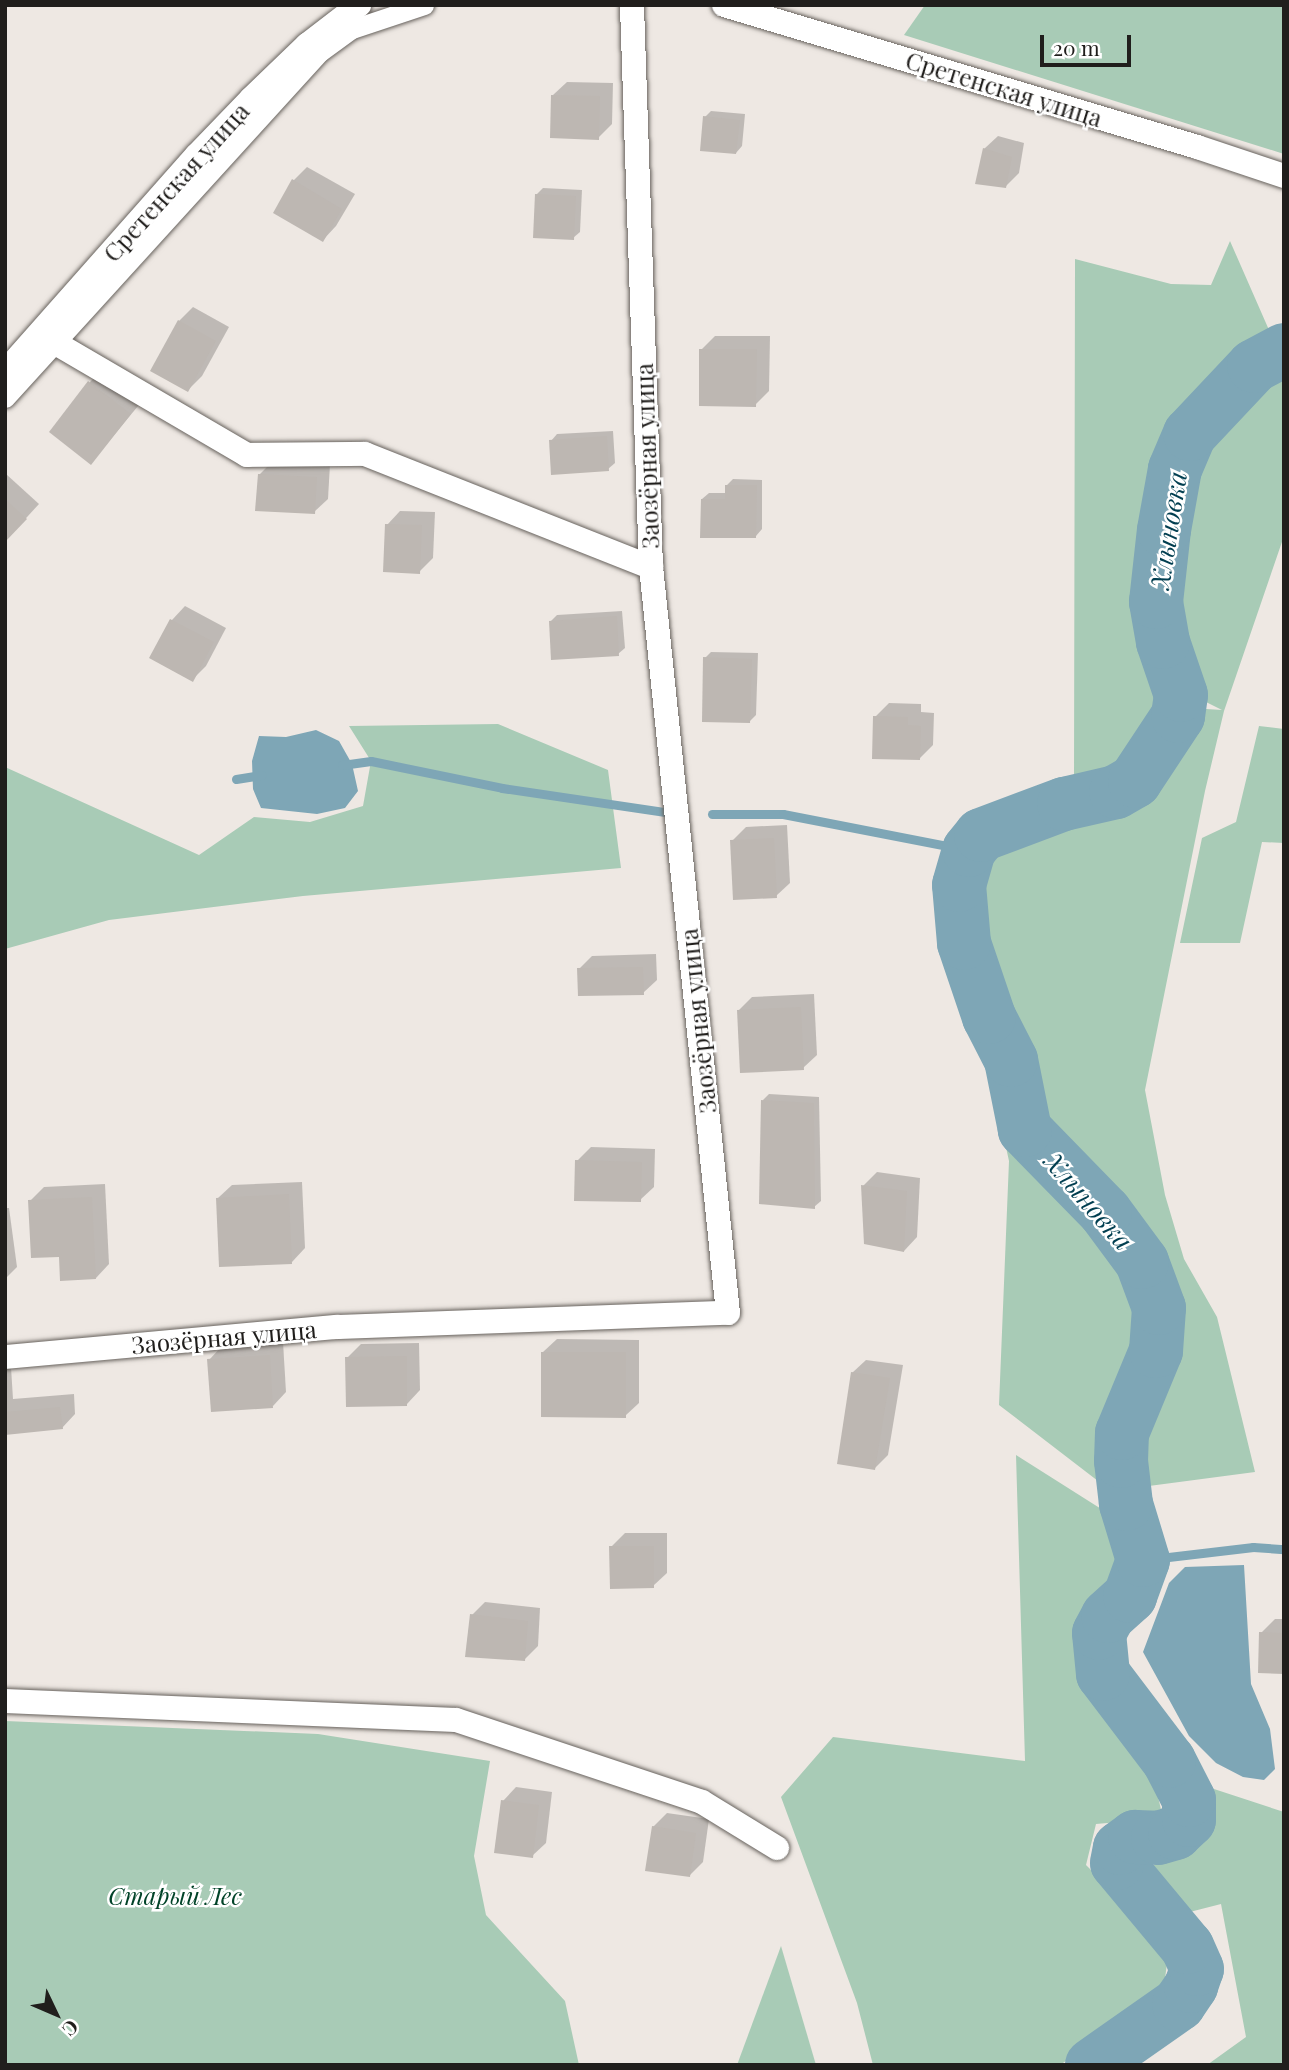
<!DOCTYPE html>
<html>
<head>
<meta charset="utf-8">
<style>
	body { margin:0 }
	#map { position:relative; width:1289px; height:2070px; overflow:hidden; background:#eee8e3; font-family:"Playfair Display",serif }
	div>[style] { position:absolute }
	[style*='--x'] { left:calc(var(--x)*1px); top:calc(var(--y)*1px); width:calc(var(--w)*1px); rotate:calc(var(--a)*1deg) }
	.green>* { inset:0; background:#a8cbb6 }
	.water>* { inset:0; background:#7ea6b6 }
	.shadow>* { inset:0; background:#0003 }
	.stream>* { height:9px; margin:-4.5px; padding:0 4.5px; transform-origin:4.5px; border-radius:4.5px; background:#7ea6b6 }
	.river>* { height:54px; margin:-27px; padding:0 27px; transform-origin:27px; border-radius:27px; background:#7ea6b6 }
	.building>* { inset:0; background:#bdb7b2 }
	.roads { filter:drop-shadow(0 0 2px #67625d) drop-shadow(0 0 2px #67625d) }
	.pedestrian>* { height:19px; margin:-9.5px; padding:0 9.5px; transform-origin:9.5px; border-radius:9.5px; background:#fff }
	.minor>* { height:24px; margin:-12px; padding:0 12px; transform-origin:12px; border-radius:12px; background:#fff }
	span { translate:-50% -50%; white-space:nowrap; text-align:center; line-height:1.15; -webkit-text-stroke:5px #fff; paint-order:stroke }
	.street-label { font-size:24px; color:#201e1c }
	.park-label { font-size:24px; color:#004328; font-style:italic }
	.water-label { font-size:26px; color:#013e50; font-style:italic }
	.frame { position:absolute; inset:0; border:7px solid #201e1c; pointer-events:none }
	.north { position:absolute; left:21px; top:1979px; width:70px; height:70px; -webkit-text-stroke:5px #fff; paint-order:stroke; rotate:134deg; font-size:19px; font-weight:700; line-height:28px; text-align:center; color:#201e1c }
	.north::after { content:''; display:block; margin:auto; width:24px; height:32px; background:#201e1c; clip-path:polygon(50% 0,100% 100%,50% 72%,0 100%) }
	.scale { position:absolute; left:1040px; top:35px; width:91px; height:32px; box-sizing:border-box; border:4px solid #201e1c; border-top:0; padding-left:9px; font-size:21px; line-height:24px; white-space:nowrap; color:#201e1c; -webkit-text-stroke:5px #fff; paint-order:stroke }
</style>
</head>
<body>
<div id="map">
	<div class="green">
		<div style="clip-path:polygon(925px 5px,1284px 5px,1284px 154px,904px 35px)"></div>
		<div style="clip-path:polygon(1230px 241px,1269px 330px,1171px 448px,1145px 604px,1169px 698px,1107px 780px,1074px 783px,1075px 259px,1171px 284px,1211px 285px)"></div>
		<div style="clip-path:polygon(1282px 359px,1284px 536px,1224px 711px,1205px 791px,1145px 1090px,1165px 1195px,1184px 1259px,1217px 1317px,1255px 1472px,1111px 1491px,999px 1405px,1009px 1161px,976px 1010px,970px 903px,983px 850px,1142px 800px,1190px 708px,1222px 710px,1198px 698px,1169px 628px,1163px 574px,1188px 466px,1207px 425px,1261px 380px)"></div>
		<div style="clip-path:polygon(498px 724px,608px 770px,621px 868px,303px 896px,109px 920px,5px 949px,5px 767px,199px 855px,254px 817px,310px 822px,363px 806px,371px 761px,349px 726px)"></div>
		<div style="clip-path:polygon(1259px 726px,1284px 729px,1284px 843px,1262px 842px,1240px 943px,1180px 943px,1202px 838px,1236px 822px)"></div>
		<div style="clip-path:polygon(1016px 1455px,1106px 1512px,1120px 1533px,1120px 1568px,1094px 1681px,1151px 1767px,1163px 1818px,1096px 1824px,1086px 1865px,1169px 1948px,1163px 1994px,1060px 2065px,873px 2065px,857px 2003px,781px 1797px,833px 1737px,1025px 1761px)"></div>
		<div style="clip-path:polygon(5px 1721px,318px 1734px,490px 1761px,474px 1856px,486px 1915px,565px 2001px,579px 2065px,5px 2065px)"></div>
		<div style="clip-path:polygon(1214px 1789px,1284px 1812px,1284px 2065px,1207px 2065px,1246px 2037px,1221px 1904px,1178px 1915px,1143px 1869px,1192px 1851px)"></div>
		<div style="clip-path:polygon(781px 1946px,816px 2065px,737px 2065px)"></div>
	</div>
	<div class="water">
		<div style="clip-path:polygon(316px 730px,339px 741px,352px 764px,358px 791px,345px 808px,317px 814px,261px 808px,253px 789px,252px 761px,259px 736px,286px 737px)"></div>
		<div style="clip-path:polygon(1244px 1565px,1251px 1684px,1270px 1729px,1275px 1769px,1264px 1780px,1243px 1777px,1216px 1763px,1189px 1736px,1143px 1652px,1169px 1583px,1185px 1567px)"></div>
	</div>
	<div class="shadow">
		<div style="clip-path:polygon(567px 82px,613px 83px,612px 124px,598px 138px,553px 95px)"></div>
		<div style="clip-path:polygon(711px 111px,745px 114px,742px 146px,736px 153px,705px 117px)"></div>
		<div style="clip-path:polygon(998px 136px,1024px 143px,1019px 173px,1006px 186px,984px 149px)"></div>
		<div style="clip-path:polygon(307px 167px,355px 194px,336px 226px,323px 240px,293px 181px)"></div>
		<div style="clip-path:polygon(543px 188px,582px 190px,580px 232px,573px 238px,536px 195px)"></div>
		<div style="clip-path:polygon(193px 307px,229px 327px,202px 376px,188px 390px,179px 321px)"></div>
		<div style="clip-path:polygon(715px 336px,770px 336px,769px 391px,755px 405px,701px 350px)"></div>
		<div style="clip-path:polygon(103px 369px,143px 400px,91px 463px,90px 382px)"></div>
		<div style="clip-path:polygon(613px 431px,615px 463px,608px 469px,551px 441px,557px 434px)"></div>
		<div style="clip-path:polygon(273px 461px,330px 464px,328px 499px,314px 512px,259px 475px)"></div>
		<div style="clip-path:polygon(6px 474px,39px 504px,5px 541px,5px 475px)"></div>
		<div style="clip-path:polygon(733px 479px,762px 480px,762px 529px,756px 536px,702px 499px,709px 493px,726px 493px,726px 486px)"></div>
		<div style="clip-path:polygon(400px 511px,435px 512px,433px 558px,419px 572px,387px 525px)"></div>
		<div style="clip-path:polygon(185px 606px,226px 628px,206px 666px,192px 680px,151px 657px,172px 620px)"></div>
		<div style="clip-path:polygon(622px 611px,625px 648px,618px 654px,551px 621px,557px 615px)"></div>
		<div style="clip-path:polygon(711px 652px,758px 653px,756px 715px,750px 721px,705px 658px)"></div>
		<div style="clip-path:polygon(889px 703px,921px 704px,921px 712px,934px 713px,933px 745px,919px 759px,875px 717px)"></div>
		<div style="clip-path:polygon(787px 825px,790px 883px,776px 896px,732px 841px,746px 827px)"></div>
		<div style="clip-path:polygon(656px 954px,657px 980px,643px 993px,579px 969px,592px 956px)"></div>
		<div style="clip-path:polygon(814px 994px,817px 1055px,803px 1068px,738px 1011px,752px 997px)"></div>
		<div style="clip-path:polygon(769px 1094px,819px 1097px,821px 1201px,814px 1207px,763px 1100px)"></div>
		<div style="clip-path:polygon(591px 1147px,655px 1149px,654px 1187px,640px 1200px,577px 1161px)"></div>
		<div style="clip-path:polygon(877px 1172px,920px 1178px,917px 1237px,904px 1251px,863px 1186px)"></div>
		<div style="clip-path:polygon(302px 1182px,305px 1248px,292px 1262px,218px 1198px,232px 1185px)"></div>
		<div style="clip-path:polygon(105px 1184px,109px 1264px,96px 1278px,61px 1255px,30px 1201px,44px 1187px)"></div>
		<div style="clip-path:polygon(5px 1208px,9px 1208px,17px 1267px,5px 1279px)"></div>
		<div style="clip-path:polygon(557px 1339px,639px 1340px,639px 1403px,625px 1416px,543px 1352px)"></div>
		<div style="clip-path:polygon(283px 1342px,286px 1392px,273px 1406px,209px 1360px,222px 1346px)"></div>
		<div style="clip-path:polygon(419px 1343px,420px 1390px,407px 1404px,347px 1358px,361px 1344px)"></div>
		<div style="clip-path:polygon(866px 1360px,903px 1365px,888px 1455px,875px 1468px,852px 1373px)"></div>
		<div style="clip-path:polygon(5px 1367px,11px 1367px,13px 1399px,74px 1394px,75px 1414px,62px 1428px,5px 1433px)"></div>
		<div style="clip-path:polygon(625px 1533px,667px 1533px,667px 1573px,653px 1586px,611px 1547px)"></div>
		<div style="clip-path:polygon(485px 1602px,540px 1608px,538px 1646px,525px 1659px,472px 1615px)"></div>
		<div style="clip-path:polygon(1275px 1619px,1284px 1619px,1284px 1672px,1261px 1633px)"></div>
		<div style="clip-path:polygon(516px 1787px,552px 1792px,546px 1843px,532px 1856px,503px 1801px)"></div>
		<div style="clip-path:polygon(667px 1813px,709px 1819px,703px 1862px,689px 1876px,653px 1827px)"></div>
	</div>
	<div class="stream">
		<div style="--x:342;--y:765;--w:29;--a:-8"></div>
		<div style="--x:371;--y:761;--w:134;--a:11.6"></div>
		<div style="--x:502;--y:788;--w:172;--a:8.4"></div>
		<div style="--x:236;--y:779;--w:26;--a:-9"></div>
		<div style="--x:712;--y:814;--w:71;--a:0"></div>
		<div style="--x:783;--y:814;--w:189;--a:11"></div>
		<div style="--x:1143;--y:1560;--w:111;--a:-6.7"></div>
		<div style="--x:1253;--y:1547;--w:31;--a:4"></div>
	</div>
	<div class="river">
		<div style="--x:1092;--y:2065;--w:106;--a:-35"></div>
		<div style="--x:1179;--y:2004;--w:22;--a:-56"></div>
		<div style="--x:1191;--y:1986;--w:18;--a:-71"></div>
		<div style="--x:1197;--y:1969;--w:24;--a:-114"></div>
		<div style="--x:1187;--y:1947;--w:109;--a:-129.8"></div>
		<div style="--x:1117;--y:1863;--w:15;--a:-79"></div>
		<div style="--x:1120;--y:1848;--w:19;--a:-36"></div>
		<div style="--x:1135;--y:1837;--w:23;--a:2"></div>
		<div style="--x:1158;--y:1838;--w:18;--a:-16"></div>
		<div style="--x:1175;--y:1833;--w:19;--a:-43"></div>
		<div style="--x:1189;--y:1820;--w:20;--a:-90"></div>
		<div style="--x:1189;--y:1800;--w:44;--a:-117.1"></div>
		<div style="--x:1169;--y:1761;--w:109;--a:-127.2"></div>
		<div style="--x:1103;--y:1674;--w:41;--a:-95.6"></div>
		<div style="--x:1099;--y:1633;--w:19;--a:-62"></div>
		<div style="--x:1108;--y:1616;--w:30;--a:-42"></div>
		<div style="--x:1130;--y:1596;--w:38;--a:-70"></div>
		<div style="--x:1143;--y:1560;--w:59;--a:-106.9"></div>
		<div style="--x:1126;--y:1504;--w:43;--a:-96.6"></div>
		<div style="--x:1121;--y:1461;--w:28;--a:-88"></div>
		<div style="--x:1122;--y:1433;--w:89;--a:-67.5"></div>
		<div style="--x:1156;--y:1351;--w:43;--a:-86"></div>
		<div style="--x:1159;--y:1308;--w:49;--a:-110.3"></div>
		<div style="--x:1142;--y:1262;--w:62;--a:-126.5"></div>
		<div style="--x:1105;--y:1212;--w:115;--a:-134.3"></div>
		<div style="--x:1025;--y:1130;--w:71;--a:-101.3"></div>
		<div style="--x:1011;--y:1060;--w:48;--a:-117.1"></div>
		<div style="--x:989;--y:1017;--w:78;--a:-108.7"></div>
		<div style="--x:964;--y:943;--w:58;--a:-94.9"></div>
		<div style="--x:959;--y:885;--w:36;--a:-74"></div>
		<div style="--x:969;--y:850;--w:19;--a:-51"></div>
		<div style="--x:981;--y:835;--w:89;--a:-20.5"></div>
		<div style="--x:1064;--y:804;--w:53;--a:-13"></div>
		<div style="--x:1116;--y:792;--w:22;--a:-30"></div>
		<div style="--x:1135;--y:781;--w:78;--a:-56.5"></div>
		<div style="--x:1178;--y:716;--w:21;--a:-82"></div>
		<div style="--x:1181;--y:695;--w:56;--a:-108.8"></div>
		<div style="--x:1163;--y:642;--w:41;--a:-99.9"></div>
		<div style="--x:1156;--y:602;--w:72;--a:-83.7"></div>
		<div style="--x:1164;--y:530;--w:62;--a:-79.8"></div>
		<div style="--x:1175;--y:469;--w:38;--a:-67"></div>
		<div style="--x:1190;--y:434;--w:93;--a:-46.7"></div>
		<div style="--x:1254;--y:366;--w:34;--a:-28"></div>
	</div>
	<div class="building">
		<div style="clip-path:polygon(551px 95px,600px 96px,599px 140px,550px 138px)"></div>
		<div style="clip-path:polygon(703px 116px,740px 120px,736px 154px,700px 151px)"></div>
		<div style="clip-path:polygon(983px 148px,1012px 157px,1006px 188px,975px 184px)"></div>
		<div style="clip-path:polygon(292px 179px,342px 209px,323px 242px,273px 213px)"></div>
		<div style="clip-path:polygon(535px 194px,576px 196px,574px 240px,533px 238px)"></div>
		<div style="clip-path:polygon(178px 320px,216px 341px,188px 392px,150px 371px)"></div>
		<div style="clip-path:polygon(699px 349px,757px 349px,756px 407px,699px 406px)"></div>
		<div style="clip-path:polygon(88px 381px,131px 414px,91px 465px,49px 432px)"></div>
		<div style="clip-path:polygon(607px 436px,609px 471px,551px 475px,549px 440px)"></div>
		<div style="clip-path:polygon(258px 474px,317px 477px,315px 514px,255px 511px)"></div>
		<div style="clip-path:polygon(725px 485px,757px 485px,756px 538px,700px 538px,701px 499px,725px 499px)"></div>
		<div style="clip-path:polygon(5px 499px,27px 519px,5px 542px)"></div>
		<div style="clip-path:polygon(385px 524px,422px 525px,420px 574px,383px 572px)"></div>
		<div style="clip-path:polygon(617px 616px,619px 656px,551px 660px,549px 621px)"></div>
		<div style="clip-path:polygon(170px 619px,214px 642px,193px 682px,149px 658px)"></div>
		<div style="clip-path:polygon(703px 657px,752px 659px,750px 723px,702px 722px)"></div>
		<div style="clip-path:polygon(873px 716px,908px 717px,908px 725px,921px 726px,920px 760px,872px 759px)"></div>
		<div style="clip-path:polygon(774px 838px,777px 898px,733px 900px,730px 840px)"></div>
		<div style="clip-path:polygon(643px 967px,644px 995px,578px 996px,577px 968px)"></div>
		<div style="clip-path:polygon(801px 1007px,804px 1070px,740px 1073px,737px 1010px)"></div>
		<div style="clip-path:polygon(761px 1100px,814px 1103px,815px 1209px,759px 1204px)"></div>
		<div style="clip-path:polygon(575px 1160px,642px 1162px,641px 1202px,574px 1201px)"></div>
		<div style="clip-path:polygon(861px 1185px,907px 1191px,904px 1252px,864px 1244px)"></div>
		<div style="clip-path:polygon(289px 1194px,292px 1264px,219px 1267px,216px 1198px)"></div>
		<div style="clip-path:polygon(92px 1197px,96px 1279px,60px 1281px,59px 1257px,31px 1258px,28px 1200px)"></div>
		<div style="clip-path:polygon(541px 1352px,626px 1352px,626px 1418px,541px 1417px)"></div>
		<div style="clip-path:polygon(270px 1355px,273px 1408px,211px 1412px,207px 1359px)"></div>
		<div style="clip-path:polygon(407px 1356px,407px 1406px,346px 1407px,345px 1357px)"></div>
		<div style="clip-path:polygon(851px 1372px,890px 1378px,875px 1470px,837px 1464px)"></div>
		<div style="clip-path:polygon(60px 1407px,63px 1429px,5px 1435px,5px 1412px)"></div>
		<div style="clip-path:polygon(609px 1546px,654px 1546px,654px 1588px,610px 1589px)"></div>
		<div style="clip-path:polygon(470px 1614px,528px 1621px,525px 1661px,465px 1657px)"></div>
		<div style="clip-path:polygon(1259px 1632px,1284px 1633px,1284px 1674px,1258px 1673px)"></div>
		<div style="clip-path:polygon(501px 1800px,539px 1805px,533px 1858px,494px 1853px)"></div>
		<div style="clip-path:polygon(652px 1826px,696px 1833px,690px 1877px,645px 1871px)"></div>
	</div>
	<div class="roads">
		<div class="pedestrian">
			<div style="--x:5;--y:398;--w:468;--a:-47.7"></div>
			<div style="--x:320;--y:52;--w:39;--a:-36"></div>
			<div style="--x:352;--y:29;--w:76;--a:-18.4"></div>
		</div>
		<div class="minor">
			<div style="--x:724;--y:5;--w:494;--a:16.7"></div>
			<div style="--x:1197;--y:147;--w:92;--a:18.4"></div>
			<div style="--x:40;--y:334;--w:240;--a:30.3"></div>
			<div style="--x:247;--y:455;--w:118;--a:-0.5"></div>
			<div style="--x:365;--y:454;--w:308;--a:21.6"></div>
			<div style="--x:5;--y:372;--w:290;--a:-48.5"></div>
			<div style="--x:197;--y:155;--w:78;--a:-46"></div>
			<div style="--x:251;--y:99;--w:78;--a:-44"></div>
			<div style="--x:307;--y:45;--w:66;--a:-37.6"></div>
			<div style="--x:5;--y:1357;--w:333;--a:-5.2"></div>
			<div style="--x:337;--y:1327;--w:391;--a:-2.1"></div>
			<div style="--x:728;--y:1313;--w:750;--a:-95.89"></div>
			<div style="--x:651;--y:567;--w:562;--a:-91.94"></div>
			<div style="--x:5;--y:1701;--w:451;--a:2.4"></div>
			<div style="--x:456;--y:1720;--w:259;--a:18.4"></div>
			<div style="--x:702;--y:1802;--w:88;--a:31.5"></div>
		</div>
	</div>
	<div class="street-label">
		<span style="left:1004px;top:89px;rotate:17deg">Сретенская улица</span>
		<span style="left:176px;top:182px;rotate:-48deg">Сретенская улица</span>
		<span style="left:647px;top:456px;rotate:-92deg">Заозёрная улица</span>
		<span style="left:698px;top:1021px;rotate:-96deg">Заозёрная улица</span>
		<span style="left:224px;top:1337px;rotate:-5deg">Заозёрная улица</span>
	</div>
	<div class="park-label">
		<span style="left:175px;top:1896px">Старый Лес</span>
	</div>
	<div class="water-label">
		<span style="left:1168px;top:530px;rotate:-81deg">Хлыновка</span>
		<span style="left:1089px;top:1201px;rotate:49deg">Хлыновка</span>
	</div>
	<div class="frame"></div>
	<div class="north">С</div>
	<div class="scale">20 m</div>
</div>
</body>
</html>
